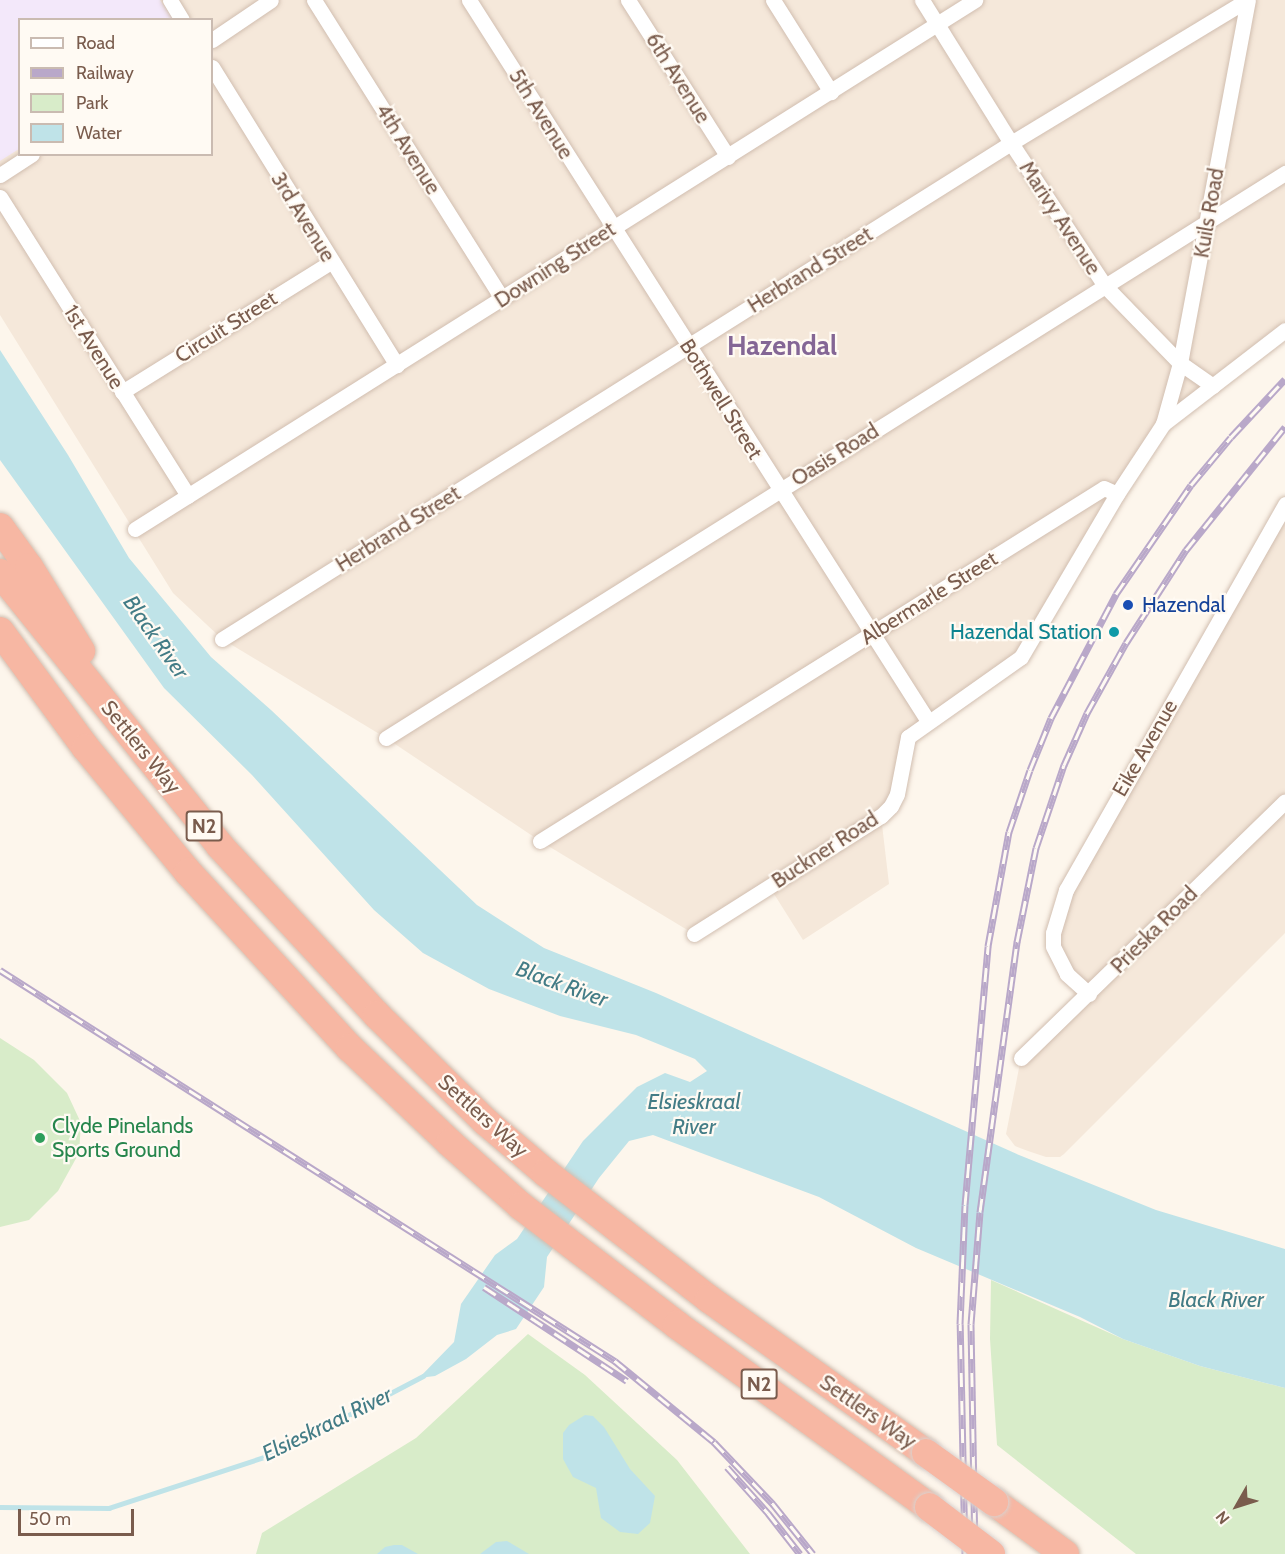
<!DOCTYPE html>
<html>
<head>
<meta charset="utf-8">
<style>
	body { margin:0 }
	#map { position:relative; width:1285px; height:1554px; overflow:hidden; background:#fdf6ec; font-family:Cabin,sans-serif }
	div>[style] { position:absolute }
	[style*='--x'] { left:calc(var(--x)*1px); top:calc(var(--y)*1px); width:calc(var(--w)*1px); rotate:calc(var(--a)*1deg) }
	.residential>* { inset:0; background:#f5e8da }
	.education>* { inset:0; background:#f3e8fa }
	.green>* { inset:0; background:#d8ecc9 }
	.water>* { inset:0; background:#bfe3e8 }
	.stream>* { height:4.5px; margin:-2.25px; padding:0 2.25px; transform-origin:2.25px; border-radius:2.25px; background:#bfe3e8 }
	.roads { filter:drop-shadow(0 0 2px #d1beb0) drop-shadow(0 0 2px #d1beb0) }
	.street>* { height:15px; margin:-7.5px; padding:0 7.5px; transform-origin:7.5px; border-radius:7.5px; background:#fff }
	.highway>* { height:28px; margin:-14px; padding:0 14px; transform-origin:14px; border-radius:14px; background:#f7b7a3 }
	.rail>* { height:7px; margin-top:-3.5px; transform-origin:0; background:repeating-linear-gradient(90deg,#fffaf3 0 14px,#b9a8c9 0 28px); box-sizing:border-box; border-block:2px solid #b9a8c9 }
	.bridges { filter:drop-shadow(0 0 2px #dad1cd) drop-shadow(0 0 2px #dad1cd) }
	.highway-bridge>* { height:28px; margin:-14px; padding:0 14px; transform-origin:14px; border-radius:14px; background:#f7b7a3 }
	.dots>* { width:16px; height:16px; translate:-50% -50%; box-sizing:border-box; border:3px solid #fffaf3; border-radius:50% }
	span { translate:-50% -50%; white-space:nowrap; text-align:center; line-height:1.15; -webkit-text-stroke:4.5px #fffaf3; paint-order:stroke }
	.shield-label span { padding:2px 4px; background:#fffaf3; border:2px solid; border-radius:4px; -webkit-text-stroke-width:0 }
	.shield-label { font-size:20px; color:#7a5c4d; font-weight:700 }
	.street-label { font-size:21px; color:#7a5c4d }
	.transit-label { font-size:21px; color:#164399 }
	.left { translate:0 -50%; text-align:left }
	.culture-label { font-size:21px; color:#0d838f }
	.right { translate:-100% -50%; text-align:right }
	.leisure-label { font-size:21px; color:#27864d }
	.water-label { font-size:22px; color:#437c86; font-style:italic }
	.district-label { font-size:27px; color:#846695; font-weight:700 }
	.legend { position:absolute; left:18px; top:18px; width:195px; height:138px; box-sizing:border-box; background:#fffaf3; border:2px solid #cabbb1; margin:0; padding:8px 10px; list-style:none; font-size:18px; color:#7a5c4d }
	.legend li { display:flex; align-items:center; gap:12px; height:30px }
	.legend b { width:30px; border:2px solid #cabbb1 }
	.north { position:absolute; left:1207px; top:1476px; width:60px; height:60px; -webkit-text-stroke:4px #fffaf3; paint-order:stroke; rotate:231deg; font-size:16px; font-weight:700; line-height:24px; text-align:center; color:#7a5c4d }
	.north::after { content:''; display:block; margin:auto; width:21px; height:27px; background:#7a5c4d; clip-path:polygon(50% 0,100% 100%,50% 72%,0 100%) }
	.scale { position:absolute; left:18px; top:1509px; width:116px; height:27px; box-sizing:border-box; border:3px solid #7a5c4d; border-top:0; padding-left:8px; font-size:18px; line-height:21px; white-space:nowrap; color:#7a5c4d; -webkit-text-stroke:4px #fffaf3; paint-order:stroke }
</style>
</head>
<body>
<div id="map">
	<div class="residential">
		<div style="clip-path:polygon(evenodd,0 0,1285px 0,1285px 330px,1163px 424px,1029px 646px,914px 731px,897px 794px,881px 816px,889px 884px,803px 940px,769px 886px,694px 934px,540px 841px,386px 738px,222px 639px,173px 593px,0 315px,0 0,20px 20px,212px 20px,212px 154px,20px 154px,20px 20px)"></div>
		<div style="clip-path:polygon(1285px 504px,1285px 933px,1064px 1154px,1060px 1157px,1046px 1157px,1028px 1151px,1015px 1146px,1006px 1134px,1021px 1058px,1089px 994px,1057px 959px,1058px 914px)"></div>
	</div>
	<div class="education">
		<div style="clip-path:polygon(0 0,160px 0,173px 19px,20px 20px,19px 149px,0 161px)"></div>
	</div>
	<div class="green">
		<div style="clip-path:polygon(0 1038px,34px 1060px,67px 1093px,81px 1123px,79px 1153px,58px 1191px,29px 1220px,0 1227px)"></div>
		<div style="clip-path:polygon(991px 1280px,1123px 1339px,1200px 1366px,1285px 1388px,1285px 1554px,1136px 1554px,997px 1445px,990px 1339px)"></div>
		<div style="clip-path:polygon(528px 1334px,585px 1375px,677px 1460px,750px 1554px,256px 1554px,262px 1533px,416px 1438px)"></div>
	</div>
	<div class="water">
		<div style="clip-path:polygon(0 350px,68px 455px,129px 558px,211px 657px,271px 710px,477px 905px,544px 948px,656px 993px,1019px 1155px,1156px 1210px,1285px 1249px,1285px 1388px,1200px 1366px,1123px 1339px,1080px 1317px,916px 1248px,819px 1197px,653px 1135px,629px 1141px,599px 1178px,547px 1257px,544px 1287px,516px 1329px,497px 1335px,466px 1359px,435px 1376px,419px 1378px,454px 1342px,461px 1304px,495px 1255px,517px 1239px,583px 1141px,637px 1087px,665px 1073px,690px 1082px,707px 1071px,695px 1059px,636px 1035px,560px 1016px,489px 989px,423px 953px,374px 910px,252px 775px,164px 688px,0 460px)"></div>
		<div style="clip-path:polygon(585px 1415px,593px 1416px,604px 1427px,630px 1469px,655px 1496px,650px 1523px,638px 1534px,620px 1532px,601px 1518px,596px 1488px,573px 1477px,563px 1459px,563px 1433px,569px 1425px)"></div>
		<div style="clip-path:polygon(507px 1541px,529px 1554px,480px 1554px,496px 1542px)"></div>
		<div style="clip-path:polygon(394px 1545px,402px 1545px,418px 1554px,377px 1554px,385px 1547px)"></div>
	</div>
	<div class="stream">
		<div style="--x:0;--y:1507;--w:109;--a:0.5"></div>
		<div style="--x:109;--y:1508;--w:176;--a:-18.2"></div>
		<div style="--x:276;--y:1453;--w:166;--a:-27.6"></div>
	</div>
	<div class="roads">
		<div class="street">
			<div style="--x:170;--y:0;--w:23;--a:59"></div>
			<div style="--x:314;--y:0;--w:352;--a:57.8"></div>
			<div style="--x:469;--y:0;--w:855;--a:57.52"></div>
			<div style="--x:628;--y:0;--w:186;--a:57.5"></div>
			<div style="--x:773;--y:0;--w:109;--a:57.8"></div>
			<div style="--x:922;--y:0;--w:168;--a:58.1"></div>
			<div style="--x:1011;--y:143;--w:171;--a:56.7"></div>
			<div style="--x:1105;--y:286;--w:107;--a:45.8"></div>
			<div style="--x:1180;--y:363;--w:40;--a:34.9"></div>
			<div style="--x:212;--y:40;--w:71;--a:-34.1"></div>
			<div style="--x:212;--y:67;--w:351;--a:58.2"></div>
			<div style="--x:0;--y:175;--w:38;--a:-33"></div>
			<div style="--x:0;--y:197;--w:353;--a:57.8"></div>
			<div style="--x:122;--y:392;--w:246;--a:-31.9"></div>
			<div style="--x:1163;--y:424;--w:63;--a:-74.4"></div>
			<div style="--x:1180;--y:363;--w:369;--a:-79.4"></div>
			<div style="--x:135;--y:529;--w:993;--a:-32.2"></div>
			<div style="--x:222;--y:639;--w:932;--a:-32.16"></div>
			<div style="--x:1011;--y:143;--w:276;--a:-31.2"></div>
			<div style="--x:386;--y:738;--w:1062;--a:-32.15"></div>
			<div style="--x:540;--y:841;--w:665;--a:-32.04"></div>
			<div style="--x:1104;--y:488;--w:14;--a:25"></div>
			<div style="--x:694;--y:934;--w:221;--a:-32.3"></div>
			<div style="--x:881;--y:816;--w:14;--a:-45"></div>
			<div style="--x:891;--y:806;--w:13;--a:-63"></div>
			<div style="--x:897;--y:794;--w:58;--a:-79.1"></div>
			<div style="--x:908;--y:737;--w:138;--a:-35.3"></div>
			<div style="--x:1021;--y:657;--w:189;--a:-59.5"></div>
			<div style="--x:1117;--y:494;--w:84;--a:-56.7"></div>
			<div style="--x:1163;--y:424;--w:154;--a:-37.6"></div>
			<div style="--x:1089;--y:994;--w:30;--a:-138"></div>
			<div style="--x:1067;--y:974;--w:31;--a:-117"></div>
			<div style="--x:1053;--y:946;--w:13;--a:-90"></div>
			<div style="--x:1053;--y:933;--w:45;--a:-73.2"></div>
			<div style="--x:1066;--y:890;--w:444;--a:-60.4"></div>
			<div style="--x:1021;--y:1058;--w:368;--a:-44.2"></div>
		</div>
		<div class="highway">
			<div style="--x:0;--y:527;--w:49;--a:54.1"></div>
			<div style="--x:29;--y:567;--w:99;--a:58.2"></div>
			<div style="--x:0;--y:573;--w:351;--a:51.1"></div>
			<div style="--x:220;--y:846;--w:231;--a:47.1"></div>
			<div style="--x:377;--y:1015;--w:153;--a:44.5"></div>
			<div style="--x:486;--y:1122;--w:79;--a:40.4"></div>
			<div style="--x:546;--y:1173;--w:206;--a:37.7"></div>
			<div style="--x:709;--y:1299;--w:266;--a:35.4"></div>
			<div style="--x:0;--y:631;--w:145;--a:53.7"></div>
			<div style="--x:86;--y:748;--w:161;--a:50.6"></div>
			<div style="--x:188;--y:872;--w:239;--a:47.4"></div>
			<div style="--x:350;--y:1048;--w:138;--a:43.5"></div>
			<div style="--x:450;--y:1143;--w:95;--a:41.6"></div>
			<div style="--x:521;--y:1206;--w:196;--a:37.3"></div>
			<div style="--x:677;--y:1325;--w:311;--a:35.8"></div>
			<div style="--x:994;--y:1502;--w:88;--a:36.2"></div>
		</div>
	</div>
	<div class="rail">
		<div style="--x:0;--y:970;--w:729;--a:32.45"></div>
		<div style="--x:615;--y:1361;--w:128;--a:39.3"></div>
		<div style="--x:714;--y:1442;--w:86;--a:46.4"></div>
		<div style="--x:773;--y:1504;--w:64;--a:51.3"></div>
		<div style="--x:484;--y:1287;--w:171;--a:33.3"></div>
		<div style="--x:727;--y:1467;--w:62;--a:48.3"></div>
		<div style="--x:768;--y:1513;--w:52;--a:52"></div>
		<div style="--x:965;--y:1554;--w:230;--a:-91.2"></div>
		<div style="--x:960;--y:1324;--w:119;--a:-87.6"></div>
		<div style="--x:965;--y:1205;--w:260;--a:-84.9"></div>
		<div style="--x:988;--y:946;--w:116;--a:-79.6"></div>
		<div style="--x:1009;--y:832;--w:65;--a:-71.3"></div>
		<div style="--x:1030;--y:770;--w:56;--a:-68"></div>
		<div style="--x:1051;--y:718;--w:140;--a:-62.3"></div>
		<div style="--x:1116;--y:594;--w:132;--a:-55.5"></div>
		<div style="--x:1191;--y:485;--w:62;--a:-50.2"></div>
		<div style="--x:1231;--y:437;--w:79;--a:-47"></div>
		<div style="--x:975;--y:1554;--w:230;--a:-91"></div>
		<div style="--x:971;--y:1324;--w:112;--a:-85.4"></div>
		<div style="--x:980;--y:1212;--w:273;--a:-82.2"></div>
		<div style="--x:1017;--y:942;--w:96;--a:-78.6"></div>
		<div style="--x:1036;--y:848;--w:88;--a:-71.4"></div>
		<div style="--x:1064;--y:765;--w:57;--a:-66.1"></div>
		<div style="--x:1087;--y:713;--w:80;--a:-60.9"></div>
		<div style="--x:1126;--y:643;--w:111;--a:-57.2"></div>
		<div style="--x:1186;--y:550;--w:158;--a:-51.2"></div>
	</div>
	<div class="bridges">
		<div class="highway-bridge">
			<div style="--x:926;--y:1453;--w:84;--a:35.8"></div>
			<div style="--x:929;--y:1507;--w:78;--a:37.2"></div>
		</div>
	</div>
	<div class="dots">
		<div style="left:1128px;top:605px;background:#1a4fb4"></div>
		<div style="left:1114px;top:632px;background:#0f9aa8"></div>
		<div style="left:40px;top:1138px;background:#2e9e5b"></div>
	</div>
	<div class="shield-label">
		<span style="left:204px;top:826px">N2</span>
		<span style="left:759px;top:1384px">N2</span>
	</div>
	<div class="street-label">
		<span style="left:678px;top:78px;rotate:58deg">6th Avenue</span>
		<span style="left:541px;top:114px;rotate:58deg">5th Avenue</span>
		<span style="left:408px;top:149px;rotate:58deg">4th Avenue</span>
		<span style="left:1209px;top:213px;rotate:-80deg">Kuils Road</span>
		<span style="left:303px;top:217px;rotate:58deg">3rd Avenue</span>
		<span style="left:1060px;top:218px;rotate:57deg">Marivy Avenue</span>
		<span style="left:555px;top:265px;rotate:-33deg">Downing Street</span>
		<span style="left:810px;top:270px;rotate:-32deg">Herbrand Street</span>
		<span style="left:226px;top:327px;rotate:-32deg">Circuit Street</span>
		<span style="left:94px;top:347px;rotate:58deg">1st Avenue</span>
		<span style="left:721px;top:399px;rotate:58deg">Bothwell Street</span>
		<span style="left:835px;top:455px;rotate:-32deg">Oasis Road</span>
		<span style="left:398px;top:529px;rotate:-32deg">Herbrand Street</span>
		<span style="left:929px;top:598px;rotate:-32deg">Albermarle Street</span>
		<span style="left:141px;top:747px;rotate:51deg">Settlers Way</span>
		<span style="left:1145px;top:748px;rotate:-60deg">Eike Avenue</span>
		<span style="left:825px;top:850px;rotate:-33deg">Buckner Road</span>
		<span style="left:1154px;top:930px;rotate:-45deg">Prieska Road</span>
		<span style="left:483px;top:1116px;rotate:42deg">Settlers Way</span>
		<span style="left:868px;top:1412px;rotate:35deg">Settlers Way</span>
	</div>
	<div class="transit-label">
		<span class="left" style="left:1142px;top:605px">Hazendal</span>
	</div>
	<div class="culture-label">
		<span class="right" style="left:1102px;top:632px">Hazendal Station</span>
	</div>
	<div class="leisure-label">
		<span class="left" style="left:52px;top:1138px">Clyde Pinelands<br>Sports Ground</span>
	</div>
	<div class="water-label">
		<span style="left:156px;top:637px;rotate:55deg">Black River</span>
		<span style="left:562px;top:984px;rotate:20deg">Black River</span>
		<span style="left:694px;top:1114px">Elsieskraal<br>River</span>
		<span style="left:1216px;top:1300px">Black River</span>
		<span style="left:327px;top:1424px;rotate:-26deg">Elsieskraal River</span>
	</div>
	<div class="district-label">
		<span style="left:782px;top:346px">Hazendal</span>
	</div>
	<ul class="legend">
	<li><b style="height:8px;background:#fff"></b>Road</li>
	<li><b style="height:8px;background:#b9a8c9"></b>Railway</li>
	<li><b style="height:16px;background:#d8ecc9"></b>Park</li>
	<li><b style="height:16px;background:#bfe3e8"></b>Water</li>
	</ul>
	<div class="north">N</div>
	<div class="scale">50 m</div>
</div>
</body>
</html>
